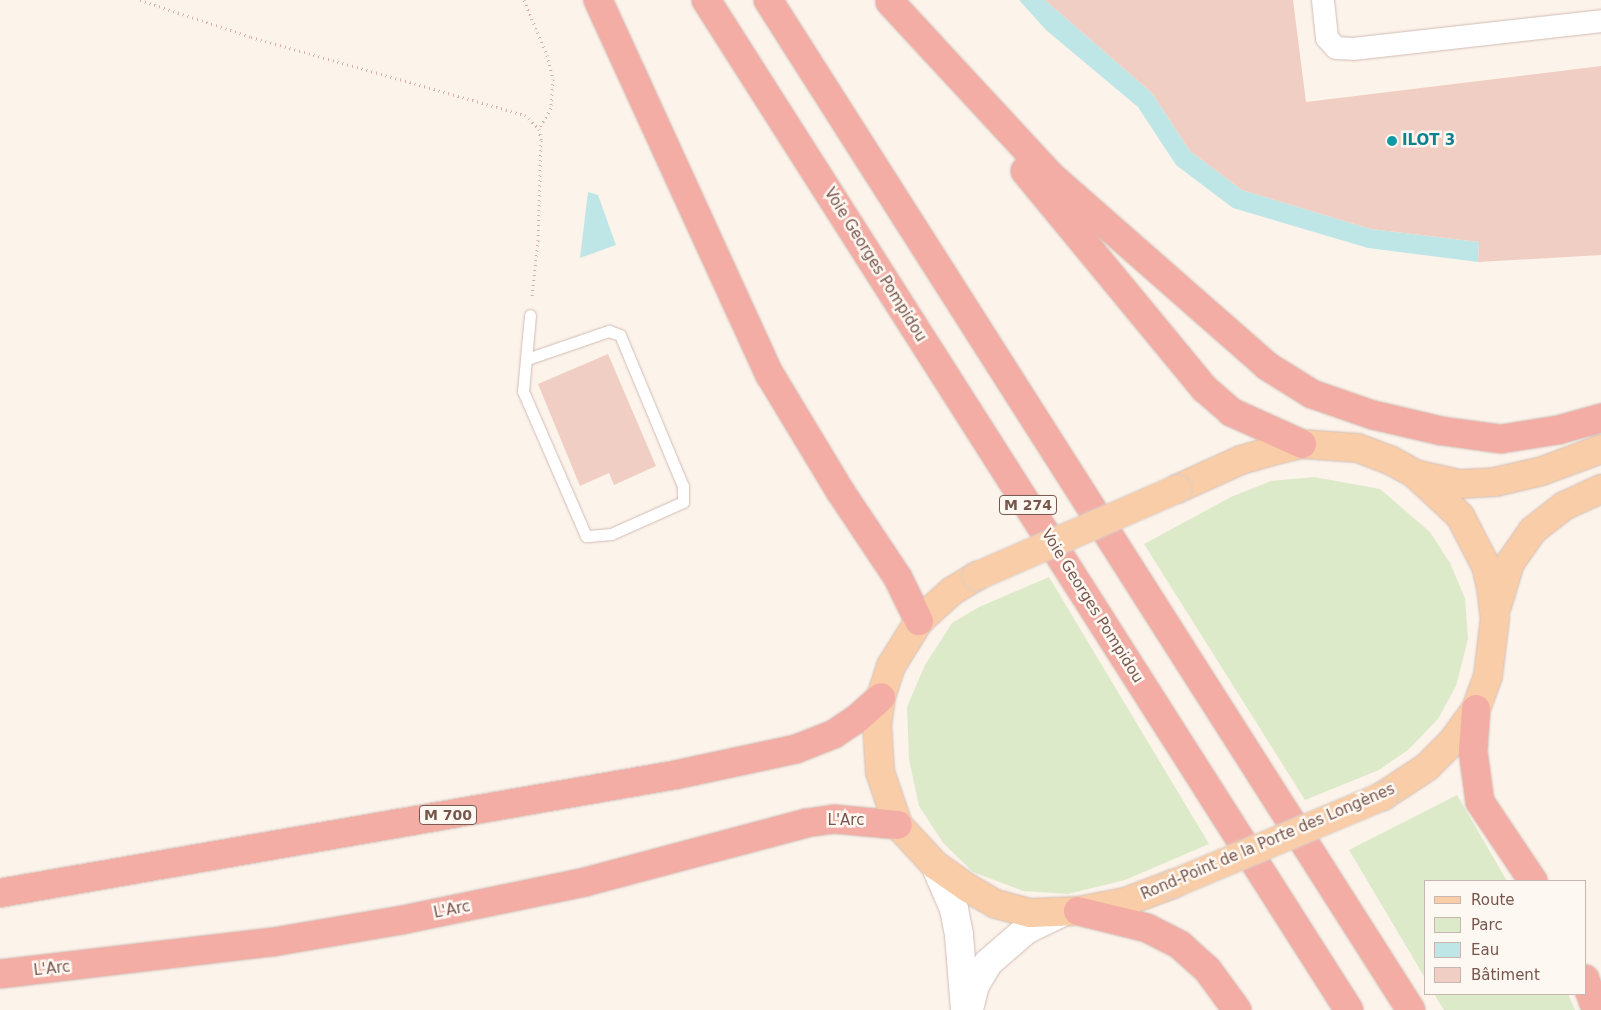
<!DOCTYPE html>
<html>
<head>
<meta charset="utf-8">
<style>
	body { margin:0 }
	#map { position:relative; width:1601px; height:1010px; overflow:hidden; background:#fcf3eb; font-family:"DejaVu Sans",sans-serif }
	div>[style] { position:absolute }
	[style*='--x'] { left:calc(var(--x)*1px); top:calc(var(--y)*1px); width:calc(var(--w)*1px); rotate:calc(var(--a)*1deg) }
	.green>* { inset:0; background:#dceac9 }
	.water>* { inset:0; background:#bfe6e6 }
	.building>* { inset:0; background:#f1cec3 }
	.path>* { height:3px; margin-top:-1.5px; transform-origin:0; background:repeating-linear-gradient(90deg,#d6b1a6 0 1px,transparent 0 5px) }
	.roads { filter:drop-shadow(0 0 1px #d1bcb3) drop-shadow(0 0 1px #d1bcb3) }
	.lane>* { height:11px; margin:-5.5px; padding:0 5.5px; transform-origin:5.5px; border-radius:5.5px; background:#fff }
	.street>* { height:22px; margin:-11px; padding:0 11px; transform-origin:11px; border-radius:11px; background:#fff }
	.secondary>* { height:28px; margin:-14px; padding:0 14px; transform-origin:14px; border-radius:14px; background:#fff }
	.primary>* { height:28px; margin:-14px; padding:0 14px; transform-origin:14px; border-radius:14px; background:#f8cda7 }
	.highway>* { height:28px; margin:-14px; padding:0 14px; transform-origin:14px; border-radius:14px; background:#f4ada5 }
	.bridges { filter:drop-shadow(0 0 1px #d9d0cd) drop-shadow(0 0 1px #d9d0cd) }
	.primary-bridge>* { height:28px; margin:-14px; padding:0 14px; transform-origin:14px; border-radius:14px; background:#f8cda7 }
	.dots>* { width:14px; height:14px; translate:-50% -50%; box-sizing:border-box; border:2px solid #fef8f2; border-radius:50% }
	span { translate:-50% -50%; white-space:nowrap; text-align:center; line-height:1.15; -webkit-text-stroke:5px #fef8f2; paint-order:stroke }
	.shield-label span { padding:1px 4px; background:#fef8f2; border:1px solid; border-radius:4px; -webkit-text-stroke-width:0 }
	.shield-label { font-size:14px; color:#77564e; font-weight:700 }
	.culture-label { font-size:15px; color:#0d838f; font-weight:700 }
	.left { translate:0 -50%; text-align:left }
	.street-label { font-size:15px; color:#77564e }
	.legend { position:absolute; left:1424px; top:880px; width:162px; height:115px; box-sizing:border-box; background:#fef8f2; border:1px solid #c8b7b0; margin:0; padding:6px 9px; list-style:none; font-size:15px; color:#77564e }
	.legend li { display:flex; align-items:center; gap:10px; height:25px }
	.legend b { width:25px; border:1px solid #c8b7b0 }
</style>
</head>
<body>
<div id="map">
	<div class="green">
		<div style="clip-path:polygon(1314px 477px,1380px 489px,1430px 532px,1450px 563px,1465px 598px,1468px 639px,1456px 686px,1438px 719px,1408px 750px,1379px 770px,1305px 800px,1144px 544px,1231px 497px,1271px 481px)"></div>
		<div style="clip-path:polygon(1049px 577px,1209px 844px,1125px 880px,1068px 894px,1023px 891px,973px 872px,944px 844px,919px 806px,909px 759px,907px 707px,925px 665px,952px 623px,979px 607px)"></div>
		<div style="clip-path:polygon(1457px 795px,1507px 881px,1425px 881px,1425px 978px,1349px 850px)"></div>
		<div style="clip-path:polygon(1434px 994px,1568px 994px,1575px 1010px,1444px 1010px)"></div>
	</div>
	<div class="water">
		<div style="clip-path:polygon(1019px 0,1045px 0,1152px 93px,1190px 151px,1242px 190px,1371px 229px,1479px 242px,1478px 262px,1368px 248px,1233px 208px,1176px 165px,1138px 107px,1046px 30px)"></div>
		<div style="clip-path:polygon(588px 192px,598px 195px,616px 245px,580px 258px)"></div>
	</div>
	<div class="building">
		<div style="clip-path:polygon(1045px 0,1293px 0,1306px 102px,1601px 66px,1601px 255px,1478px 262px,1479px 242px,1371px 229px,1242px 190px,1190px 151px,1152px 93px)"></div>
		<div style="clip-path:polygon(608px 354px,656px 466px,614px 485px,609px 473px,580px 486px,538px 384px)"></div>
	</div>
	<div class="path">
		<div style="--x:140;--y:0;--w:117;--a:18.4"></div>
		<div style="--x:251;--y:37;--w:285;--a:15.9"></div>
		<div style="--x:525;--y:115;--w:20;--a:45"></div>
		<div style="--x:539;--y:129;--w:11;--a:80"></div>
		<div style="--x:541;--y:140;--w:100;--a:91.7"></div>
		<div style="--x:538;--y:240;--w:56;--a:96.1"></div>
		<div style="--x:524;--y:0;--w:60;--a:67.3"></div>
		<div style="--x:547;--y:55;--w:25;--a:76"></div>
		<div style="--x:553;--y:79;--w:29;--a:94"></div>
		<div style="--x:551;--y:108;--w:24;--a:120"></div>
	</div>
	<div class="roads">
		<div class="lane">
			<div style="--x:527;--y:359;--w:87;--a:-18.9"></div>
			<div style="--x:609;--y:331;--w:12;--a:20"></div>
			<div style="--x:620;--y:335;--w:164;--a:67.4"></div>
			<div style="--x:683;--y:486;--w:16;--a:90"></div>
			<div style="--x:683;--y:502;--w:79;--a:156"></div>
			<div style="--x:611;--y:534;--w:25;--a:175"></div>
			<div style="--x:586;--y:536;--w:158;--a:-113.5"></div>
			<div style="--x:523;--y:391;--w:76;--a:-84.7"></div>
		</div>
		<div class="street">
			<div style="--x:1323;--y:0;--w:38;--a:84"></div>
			<div style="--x:1327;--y:38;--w:13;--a:48"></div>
			<div style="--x:1336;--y:48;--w:17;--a:3"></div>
			<div style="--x:1353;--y:49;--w:250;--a:-6.4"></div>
		</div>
		<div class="secondary">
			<div style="--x:935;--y:865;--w:48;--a:66.6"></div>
			<div style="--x:954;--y:909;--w:26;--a:79"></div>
			<div style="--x:959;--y:935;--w:75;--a:85.4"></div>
			<div style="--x:969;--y:1009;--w:25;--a:-76"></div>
			<div style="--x:975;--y:985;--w:26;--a:-59"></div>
			<div style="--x:988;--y:963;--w:50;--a:-41"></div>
			<div style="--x:1026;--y:930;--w:39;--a:-26"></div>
		</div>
		<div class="primary">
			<div style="--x:1419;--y:475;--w:41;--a:12.7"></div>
			<div style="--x:1459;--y:484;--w:36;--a:-3"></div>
			<div style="--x:1495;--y:482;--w:48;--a:-13.2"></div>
			<div style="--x:1542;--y:471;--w:63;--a:-20.4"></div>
			<div style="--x:1177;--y:489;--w:70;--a:-24.4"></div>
			<div style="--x:1241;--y:460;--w:36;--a:-16"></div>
			<div style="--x:1276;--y:450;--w:27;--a:-13"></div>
			<div style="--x:1302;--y:444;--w:56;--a:4.1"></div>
			<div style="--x:1358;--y:448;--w:34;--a:21"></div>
			<div style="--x:1390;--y:460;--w:29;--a:29"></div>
			<div style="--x:1415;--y:474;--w:62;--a:43"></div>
			<div style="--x:1460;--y:516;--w:56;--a:62.5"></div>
			<div style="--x:1486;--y:566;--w:22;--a:77"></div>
			<div style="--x:1491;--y:587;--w:31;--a:83"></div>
			<div style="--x:1495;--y:618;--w:58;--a:96.9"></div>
			<div style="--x:1488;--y:676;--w:35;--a:110"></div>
			<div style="--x:1476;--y:709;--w:39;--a:126"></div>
			<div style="--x:1453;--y:741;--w:37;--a:135"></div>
			<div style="--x:1427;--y:767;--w:53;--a:146.6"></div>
			<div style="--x:977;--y:576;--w:29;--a:149"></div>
			<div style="--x:952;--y:591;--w:45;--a:137.7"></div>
			<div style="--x:919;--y:621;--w:53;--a:121.9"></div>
			<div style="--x:891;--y:666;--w:33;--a:108"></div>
			<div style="--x:881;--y:697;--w:27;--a:98"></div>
			<div style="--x:877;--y:724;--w:48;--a:86.4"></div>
			<div style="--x:880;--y:772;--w:56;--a:71.2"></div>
			<div style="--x:898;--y:825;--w:54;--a:47.2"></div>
			<div style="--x:935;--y:865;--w:40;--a:34.9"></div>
			<div style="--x:968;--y:888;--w:32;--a:30"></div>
			<div style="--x:996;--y:904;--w:35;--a:15"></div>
			<div style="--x:1030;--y:913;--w:48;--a:-2.4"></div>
			<div style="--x:1078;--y:911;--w:48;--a:-10.8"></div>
			<div style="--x:1125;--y:902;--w:51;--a:-20.6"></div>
			<div style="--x:1497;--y:606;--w:45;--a:-73.2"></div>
			<div style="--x:1510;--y:563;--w:39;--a:-55"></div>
			<div style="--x:1532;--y:531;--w:41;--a:-38"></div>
			<div style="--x:1564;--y:506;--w:41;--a:-24.7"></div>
		</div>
		<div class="highway">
			<div style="--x:598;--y:0;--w:413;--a:65.4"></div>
			<div style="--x:770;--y:375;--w:135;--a:58.9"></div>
			<div style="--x:840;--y:491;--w:105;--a:56.3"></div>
			<div style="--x:898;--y:578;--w:48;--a:64"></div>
			<div style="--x:706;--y:0;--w:1197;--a:57.52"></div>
			<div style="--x:768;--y:0;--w:1197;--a:57.52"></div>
			<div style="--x:890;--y:2;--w:237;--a:47.2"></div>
			<div style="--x:1051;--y:176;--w:288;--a:41.3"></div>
			<div style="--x:1267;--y:366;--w:53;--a:31.9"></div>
			<div style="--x:1312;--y:394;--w:65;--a:19"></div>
			<div style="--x:1373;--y:415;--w:71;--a:13.1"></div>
			<div style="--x:1442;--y:431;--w:60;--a:7.7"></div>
			<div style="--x:1501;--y:439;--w:58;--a:-9"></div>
			<div style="--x:1558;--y:430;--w:45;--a:-15.6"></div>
			<div style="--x:1025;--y:171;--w:283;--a:50.5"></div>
			<div style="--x:1205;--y:389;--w:35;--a:41"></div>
			<div style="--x:1231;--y:412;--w:78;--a:24.3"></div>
			<div style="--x:1476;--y:709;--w:42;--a:94.1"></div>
			<div style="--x:1473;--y:751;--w:51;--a:82.2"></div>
			<div style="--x:1480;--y:802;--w:95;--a:56.1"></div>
			<div style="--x:0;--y:893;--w:685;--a:-9.92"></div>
			<div style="--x:675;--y:775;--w:124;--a:-12.1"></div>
			<div style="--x:796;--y:749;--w:41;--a:-21.5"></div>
			<div style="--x:834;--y:734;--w:29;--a:-34"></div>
			<div style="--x:858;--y:718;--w:31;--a:-42"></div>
			<div style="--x:1078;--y:911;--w:71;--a:13.8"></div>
			<div style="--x:1147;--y:928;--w:37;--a:27"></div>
			<div style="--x:1180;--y:945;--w:36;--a:42"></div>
			<div style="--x:1207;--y:969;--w:51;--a:53.8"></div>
			<div style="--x:0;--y:974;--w:275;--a:-6.7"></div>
			<div style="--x:273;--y:942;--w:131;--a:-9.7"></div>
			<div style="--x:402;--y:920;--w:187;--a:-11.7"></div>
			<div style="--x:585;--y:882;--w:229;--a:-14.9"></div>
			<div style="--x:806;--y:823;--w:28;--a:-8"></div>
			<div style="--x:834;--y:819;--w:64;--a:5.4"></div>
			<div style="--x:1585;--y:979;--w:33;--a:70"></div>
		</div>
	</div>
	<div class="bridges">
		<div class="primary-bridge">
			<div style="--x:977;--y:576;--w:218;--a:-23.5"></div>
			<div style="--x:1173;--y:884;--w:228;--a:-22.7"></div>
		</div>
	</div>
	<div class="dots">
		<div style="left:1392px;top:141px;background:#0f9aa8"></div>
	</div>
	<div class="shield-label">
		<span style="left:1028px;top:505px">M 274</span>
		<span style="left:448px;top:815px">M 700</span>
	</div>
	<div class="culture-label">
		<span class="left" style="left:1402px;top:141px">ILOT 3</span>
	</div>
	<div class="street-label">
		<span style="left:875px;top:265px;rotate:58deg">Voie Georges Pompidou</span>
		<span style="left:1092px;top:606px;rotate:58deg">Voie Georges Pompidou</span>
		<span style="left:846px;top:821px">L'Arc</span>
		<span style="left:1268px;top:842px;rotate:-23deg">Rond-Point de la Porte des Longènes</span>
		<span style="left:452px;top:910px;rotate:-11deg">L'Arc</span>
		<span style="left:52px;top:969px;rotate:-6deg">L'Arc</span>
	</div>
	<ul class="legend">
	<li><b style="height:6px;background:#f8cda7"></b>Route</li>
	<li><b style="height:14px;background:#dceac9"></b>Parc</li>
	<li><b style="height:14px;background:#bfe6e6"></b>Eau</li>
	<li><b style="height:14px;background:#f1cec3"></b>Bâtiment</li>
	</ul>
</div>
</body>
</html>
